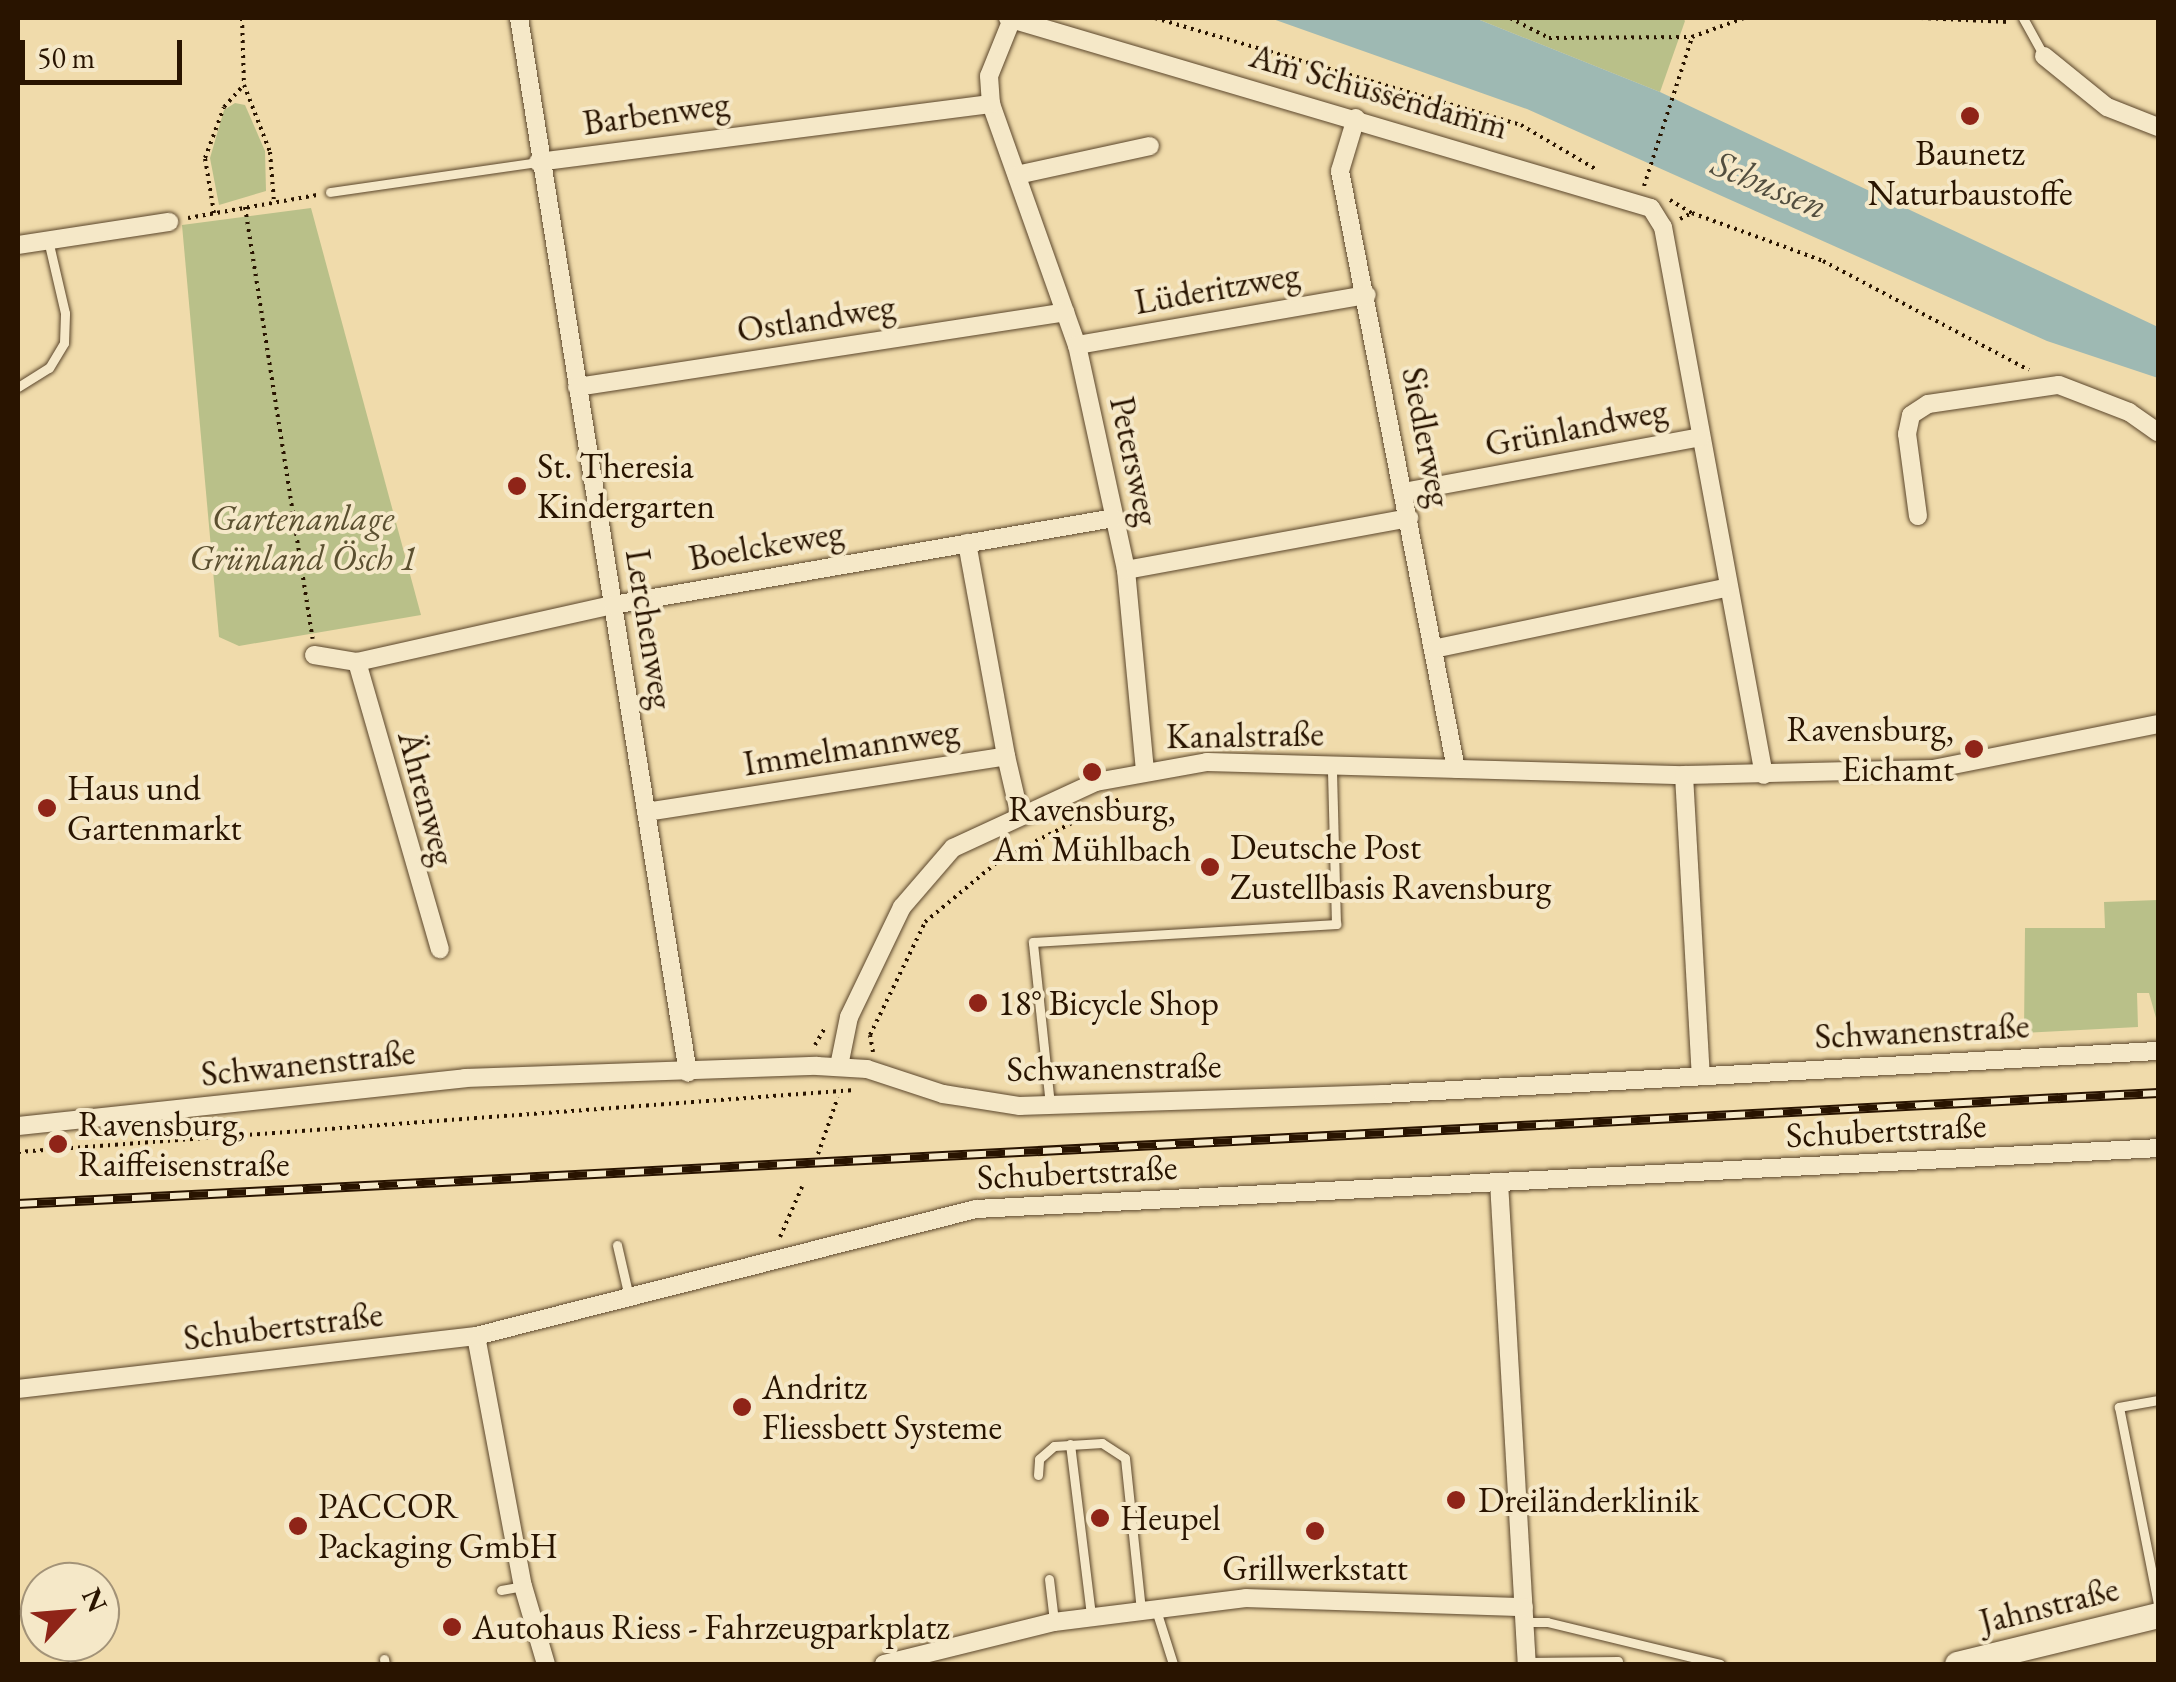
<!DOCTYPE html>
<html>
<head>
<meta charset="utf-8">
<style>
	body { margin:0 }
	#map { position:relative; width:2176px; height:1682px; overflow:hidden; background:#f0dbab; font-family:"EB Garamond",serif }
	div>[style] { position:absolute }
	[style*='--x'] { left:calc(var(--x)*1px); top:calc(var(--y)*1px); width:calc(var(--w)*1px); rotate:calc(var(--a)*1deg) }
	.green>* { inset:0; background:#b9c089 }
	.water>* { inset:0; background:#9eb9b3 }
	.path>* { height:4px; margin-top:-2px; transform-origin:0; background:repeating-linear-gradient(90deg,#291400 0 2.5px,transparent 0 7.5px) }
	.roads { filter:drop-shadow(0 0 2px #5b462b) drop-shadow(0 0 2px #5b462b) }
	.lane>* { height:9px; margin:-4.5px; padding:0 4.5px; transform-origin:4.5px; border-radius:4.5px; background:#f5e8c8 }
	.street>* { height:18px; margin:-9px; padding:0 9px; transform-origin:9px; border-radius:9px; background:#f5e8c8 }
	.secondary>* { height:25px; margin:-12.5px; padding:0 12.5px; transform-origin:12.5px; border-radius:12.5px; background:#f5e8c8 }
	.rail>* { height:10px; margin-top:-5px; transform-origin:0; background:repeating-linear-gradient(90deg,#f5e8c8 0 19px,#291400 0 38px); box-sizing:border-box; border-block:2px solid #291400 }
	.dots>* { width:28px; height:28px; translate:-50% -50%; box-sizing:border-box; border:5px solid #f5e8c8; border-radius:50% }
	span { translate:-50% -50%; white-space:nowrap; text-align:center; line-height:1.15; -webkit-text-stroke:8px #f5e8c8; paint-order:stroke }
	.street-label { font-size:35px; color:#291400 }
	.poi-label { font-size:35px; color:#291400 }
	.left { translate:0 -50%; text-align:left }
	.right { translate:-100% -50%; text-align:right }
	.park-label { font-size:35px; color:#5b5030; font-style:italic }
	.water-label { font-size:38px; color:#524e3f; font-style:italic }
	.frame { position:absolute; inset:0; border:20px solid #291400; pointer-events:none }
	.north { position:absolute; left:20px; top:1562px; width:100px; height:100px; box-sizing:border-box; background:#f5e8c8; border:2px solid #a39378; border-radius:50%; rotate:64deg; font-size:28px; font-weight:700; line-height:40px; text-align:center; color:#291400 }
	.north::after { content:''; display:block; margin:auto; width:35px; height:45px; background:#8f2418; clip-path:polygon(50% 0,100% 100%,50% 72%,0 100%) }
	.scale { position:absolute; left:20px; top:40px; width:162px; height:45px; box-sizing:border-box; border:5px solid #291400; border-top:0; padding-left:12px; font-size:30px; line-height:35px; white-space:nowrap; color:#291400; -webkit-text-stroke:8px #f5e8c8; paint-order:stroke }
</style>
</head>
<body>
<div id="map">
	<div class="green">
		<div style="clip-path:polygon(1475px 18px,1683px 18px,1685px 21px,1660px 92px)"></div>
		<div style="clip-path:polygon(235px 103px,245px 105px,265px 151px,266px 191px,219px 205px,210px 158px,224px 110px)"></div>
		<div style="clip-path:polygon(311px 208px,421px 615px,239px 646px,219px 637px,182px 225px)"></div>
		<div style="clip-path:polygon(2158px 900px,2158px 1025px,2149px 993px,2137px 993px,2138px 1027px,2024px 1033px,2025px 928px,2105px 928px,2104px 902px)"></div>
	</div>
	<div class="water">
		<div style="clip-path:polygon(1270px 18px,1475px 18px,1660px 92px,2158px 327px,2158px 378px,2047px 341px,1527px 109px)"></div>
	</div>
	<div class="path">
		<div style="--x:242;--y:18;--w:67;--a:88.3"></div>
		<div style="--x:244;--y:85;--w:72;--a:68.8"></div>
		<div style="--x:270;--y:152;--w:50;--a:85.4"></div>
		<div style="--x:1155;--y:18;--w:381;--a:16.3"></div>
		<div style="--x:1521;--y:125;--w:88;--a:30.6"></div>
		<div style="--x:1510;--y:18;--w:44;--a:27.1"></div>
		<div style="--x:1549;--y:38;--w:143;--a:-0.4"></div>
		<div style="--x:1921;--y:18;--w:88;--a:2.6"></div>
		<div style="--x:1644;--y:186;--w:157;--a:-72.1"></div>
		<div style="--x:1692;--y:37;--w:55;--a:-20.1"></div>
		<div style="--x:1670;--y:200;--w:26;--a:31"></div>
		<div style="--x:245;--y:207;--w:437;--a:81.1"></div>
		<div style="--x:214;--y:213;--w:56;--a:-99.3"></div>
		<div style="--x:205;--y:158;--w:54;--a:-69.6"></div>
		<div style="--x:224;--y:107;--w:30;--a:-48"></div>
		<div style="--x:188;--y:218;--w:131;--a:-10.1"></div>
		<div style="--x:1680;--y:219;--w:13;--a:-27"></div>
		<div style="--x:1692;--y:213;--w:140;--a:20.1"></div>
		<div style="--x:1823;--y:261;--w:233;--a:27.9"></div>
		<div style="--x:815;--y:1045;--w:20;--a:-60"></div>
		<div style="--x:873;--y:1052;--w:17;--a:-100"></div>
		<div style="--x:870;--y:1035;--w:126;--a:-64"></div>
		<div style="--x:925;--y:922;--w:100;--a:-39.7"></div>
		<div style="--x:1002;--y:858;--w:132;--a:-26.6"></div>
		<div style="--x:18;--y:1152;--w:839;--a:-4.24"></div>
		<div style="--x:818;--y:1154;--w:60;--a:-70.7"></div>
		<div style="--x:780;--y:1237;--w:55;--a:-66.3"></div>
	</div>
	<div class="roads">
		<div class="lane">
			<div style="--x:2023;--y:18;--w:43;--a:61.1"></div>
			<div style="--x:330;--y:192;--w:210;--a:-8.2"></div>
			<div style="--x:18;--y:387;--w:36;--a:-32"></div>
			<div style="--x:49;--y:368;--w:29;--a:-59"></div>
			<div style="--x:64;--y:343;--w:30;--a:-88"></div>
			<div style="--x:65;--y:313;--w:75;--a:-103.1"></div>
			<div style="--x:1050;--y:1105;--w:164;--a:-96"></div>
			<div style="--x:1033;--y:942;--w:304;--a:-3.4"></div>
			<div style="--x:1336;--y:924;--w:158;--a:-91.5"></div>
			<div style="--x:617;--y:1245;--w:53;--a:77"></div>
			<div style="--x:2158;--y:1400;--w:40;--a:170"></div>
			<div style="--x:2119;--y:1407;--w:201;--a:78.8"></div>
			<div style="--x:1070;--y:1444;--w:173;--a:83"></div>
			<div style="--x:1038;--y:1475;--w:16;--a:-86"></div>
			<div style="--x:1039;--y:1459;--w:20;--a:-41"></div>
			<div style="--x:1054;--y:1446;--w:48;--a:-3.6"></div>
			<div style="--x:1102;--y:1443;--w:27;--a:33"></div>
			<div style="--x:1125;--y:1458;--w:152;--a:84"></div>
			<div style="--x:1049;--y:1579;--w:42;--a:83.2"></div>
			<div style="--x:501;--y:1590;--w:22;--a:-10"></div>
			<div style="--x:1156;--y:1610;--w:57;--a:72.5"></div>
			<div style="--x:1525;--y:1622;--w:22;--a:0"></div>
			<div style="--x:1547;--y:1622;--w:178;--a:13.6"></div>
			<div style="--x:384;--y:1659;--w:5;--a:79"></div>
			<div style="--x:1527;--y:1662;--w:91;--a:-0.6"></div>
		</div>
		<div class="street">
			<div style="--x:519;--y:18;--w:1068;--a:80.9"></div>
			<div style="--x:1008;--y:18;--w:670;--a:16.46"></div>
			<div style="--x:1651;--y:208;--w:22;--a:58"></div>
			<div style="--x:1663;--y:227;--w:557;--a:79.56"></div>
			<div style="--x:1012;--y:19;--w:61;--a:112"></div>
			<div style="--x:989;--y:76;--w:28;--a:86"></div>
			<div style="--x:991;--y:104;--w:256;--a:70.4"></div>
			<div style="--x:1077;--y:345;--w:230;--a:77.7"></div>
			<div style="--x:1126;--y:570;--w:201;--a:84.6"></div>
			<div style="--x:2044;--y:56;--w:81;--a:39"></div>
			<div style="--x:2107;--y:107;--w:55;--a:21.4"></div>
			<div style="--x:1356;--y:118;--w:55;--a:106.8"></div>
			<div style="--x:1340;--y:171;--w:609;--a:79.02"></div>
			<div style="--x:538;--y:162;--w:457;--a:-7.3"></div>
			<div style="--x:1017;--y:175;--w:136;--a:-12.3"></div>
			<div style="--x:18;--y:245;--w:153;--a:-8.7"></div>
			<div style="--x:1077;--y:345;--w:294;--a:-9.8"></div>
			<div style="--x:577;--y:387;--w:494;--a:-8.7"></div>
			<div style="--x:1404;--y:492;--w:302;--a:-10.5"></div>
			<div style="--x:1918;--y:516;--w:83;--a:-97.6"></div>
			<div style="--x:1907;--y:434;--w:19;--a:-78"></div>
			<div style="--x:1911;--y:415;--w:20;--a:-33"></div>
			<div style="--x:1928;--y:404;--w:132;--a:-8.3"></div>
			<div style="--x:2059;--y:385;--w:75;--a:21.1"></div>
			<div style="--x:2129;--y:412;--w:35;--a:35"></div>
			<div style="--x:967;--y:543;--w:217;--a:79.6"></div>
			<div style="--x:1126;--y:570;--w:288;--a:-10.4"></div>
			<div style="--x:1433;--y:649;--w:302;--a:-11.8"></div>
			<div style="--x:314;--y:655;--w:44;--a:9.2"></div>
			<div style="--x:357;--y:662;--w:262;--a:-12.6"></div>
			<div style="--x:613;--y:605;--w:508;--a:-9.85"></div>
			<div style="--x:357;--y:662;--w:299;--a:73.9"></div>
			<div style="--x:1684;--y:775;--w:300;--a:86.8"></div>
			<div style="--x:646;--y:812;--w:364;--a:-8.8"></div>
			<div style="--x:1006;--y:756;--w:62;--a:76.9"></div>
			<div style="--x:839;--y:1066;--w:50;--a:-78.5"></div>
			<div style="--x:849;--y:1017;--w:122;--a:-64.3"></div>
			<div style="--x:902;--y:907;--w:78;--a:-49.2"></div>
			<div style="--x:953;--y:848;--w:157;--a:-24.8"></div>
			<div style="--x:1096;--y:782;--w:113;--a:-10.2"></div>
			<div style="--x:1207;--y:762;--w:477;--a:1.6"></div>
			<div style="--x:1684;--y:775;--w:249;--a:-1.4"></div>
			<div style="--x:1933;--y:769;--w:229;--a:-11.3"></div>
			<div style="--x:18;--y:1126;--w:450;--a:-6.1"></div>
			<div style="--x:465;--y:1078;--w:352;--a:-2"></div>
			<div style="--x:817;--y:1066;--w:50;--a:3.4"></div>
			<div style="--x:867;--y:1069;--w:80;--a:18.2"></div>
			<div style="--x:943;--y:1094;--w:78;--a:8.9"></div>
			<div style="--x:1020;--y:1106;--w:363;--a:-1.9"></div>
			<div style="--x:1383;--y:1094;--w:776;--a:-3.18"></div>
			<div style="--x:1499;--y:1182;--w:483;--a:86.7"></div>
			<div style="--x:476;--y:1336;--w:254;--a:79.4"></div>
			<div style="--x:523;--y:1586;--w:81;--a:73.6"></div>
			<div style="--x:18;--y:1389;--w:461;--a:-6.6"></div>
			<div style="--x:476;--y:1336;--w:516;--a:-14.25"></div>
			<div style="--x:976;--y:1209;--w:1184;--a:-2.95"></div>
			<div style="--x:884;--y:1664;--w:175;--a:-13.9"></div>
			<div style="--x:1054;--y:1622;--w:193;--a:-7.1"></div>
			<div style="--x:1246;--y:1598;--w:278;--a:1.9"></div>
		</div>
		<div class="secondary">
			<div style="--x:1957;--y:1664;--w:207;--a:-13.7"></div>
		</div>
	</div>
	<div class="rail">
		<div style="--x:18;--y:1204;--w:2143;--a:-2.97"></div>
	</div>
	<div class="dots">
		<div style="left:1970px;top:116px;background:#8f2418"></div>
		<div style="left:517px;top:486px;background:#8f2418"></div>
		<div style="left:1974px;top:749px;background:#8f2418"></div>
		<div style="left:1092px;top:772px;background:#8f2418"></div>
		<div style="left:47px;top:808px;background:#8f2418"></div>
		<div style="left:1210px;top:867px;background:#8f2418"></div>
		<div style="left:978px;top:1003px;background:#8f2418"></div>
		<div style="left:58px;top:1144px;background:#8f2418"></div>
		<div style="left:742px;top:1407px;background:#8f2418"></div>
		<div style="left:1456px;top:1500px;background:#8f2418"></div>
		<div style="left:1100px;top:1518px;background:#8f2418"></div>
		<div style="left:298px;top:1526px;background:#8f2418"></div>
		<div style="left:1315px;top:1531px;background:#8f2418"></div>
		<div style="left:452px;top:1627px;background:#8f2418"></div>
	</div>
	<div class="street-label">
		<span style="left:1379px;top:91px;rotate:16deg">Am Schussendamm</span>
		<span style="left:656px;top:113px;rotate:-8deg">Barbenweg</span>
		<span style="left:1217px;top:288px;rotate:-10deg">Lüderitzweg</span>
		<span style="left:816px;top:318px;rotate:-9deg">Ostlandweg</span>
		<span style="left:1576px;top:427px;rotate:-11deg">Grünlandweg</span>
		<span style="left:1427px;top:437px;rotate:79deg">Siedlerweg</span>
		<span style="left:1135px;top:461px;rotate:78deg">Petersweg</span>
		<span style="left:766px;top:545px;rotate:-10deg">Boelckeweg</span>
		<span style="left:650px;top:629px;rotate:81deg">Lerchenweg</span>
		<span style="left:1245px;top:735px;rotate:-1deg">Kanalstraße</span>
		<span style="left:851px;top:747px;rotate:-9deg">Immelmannweg</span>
		<span style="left:427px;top:798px;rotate:75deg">Ährenweg</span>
		<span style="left:1922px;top:1031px;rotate:-3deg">Schwanenstraße</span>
		<span style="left:308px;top:1063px;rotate:-6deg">Schwanenstraße</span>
		<span style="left:1114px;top:1067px;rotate:-1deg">Schwanenstraße</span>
		<span style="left:1886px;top:1130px;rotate:-3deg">Schubertstraße</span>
		<span style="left:1077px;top:1172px;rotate:-3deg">Schubertstraße</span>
		<span style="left:283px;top:1326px;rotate:-7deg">Schubertstraße</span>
		<span style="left:2049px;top:1605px;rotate:-14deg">Jahnstraße</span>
	</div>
	<div class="poi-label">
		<span style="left:1970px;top:173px">Baunetz<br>Naturbaustoffe</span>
		<span class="left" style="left:537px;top:486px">St. Theresia<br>Kindergarten</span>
		<span class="right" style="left:1954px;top:749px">Ravensburg,<br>Eichamt</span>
		<span class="left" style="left:67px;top:808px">Haus und<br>Gartenmarkt</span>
		<span style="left:1092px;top:829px">Ravensburg,<br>Am Mühlbach</span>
		<span class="left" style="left:1230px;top:867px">Deutsche Post<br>Zustellbasis Ravensburg</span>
		<span class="left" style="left:998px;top:1003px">18° Bicycle Shop</span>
		<span class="left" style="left:78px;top:1144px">Ravensburg,<br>Raiffeisenstraße</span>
		<span class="left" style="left:762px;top:1407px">Andritz<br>Fliessbett Systeme</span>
		<span class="left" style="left:1478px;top:1500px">Dreiländerklinik</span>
		<span class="left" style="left:318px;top:1526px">PACCOR<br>Packaging GmbH</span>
		<span class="left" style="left:1120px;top:1518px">Heupel</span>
		<span style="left:1315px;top:1568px">Grillwerkstatt</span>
		<span class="left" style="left:472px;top:1627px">Autohaus Riess - Fahrzeugparkplatz</span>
	</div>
	<div class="park-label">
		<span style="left:303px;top:538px">Gartenanlage<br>Grünland Ösch 1</span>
	</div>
	<div class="water-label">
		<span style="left:1770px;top:184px;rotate:23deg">Schussen</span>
	</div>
	<div class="frame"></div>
	<div class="north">N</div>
	<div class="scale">50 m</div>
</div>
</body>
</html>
